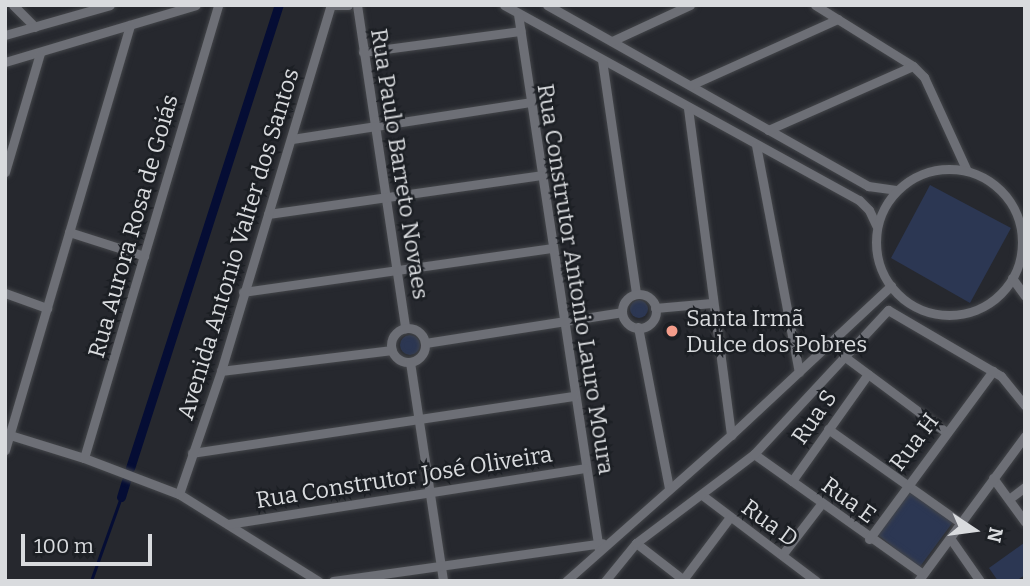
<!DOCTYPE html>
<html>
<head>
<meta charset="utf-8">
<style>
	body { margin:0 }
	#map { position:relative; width:1030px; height:586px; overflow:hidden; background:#26282e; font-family:Bitter,serif }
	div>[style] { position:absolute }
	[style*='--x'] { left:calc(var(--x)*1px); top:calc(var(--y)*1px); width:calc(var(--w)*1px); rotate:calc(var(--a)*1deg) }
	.green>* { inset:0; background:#2c3753 }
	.round { border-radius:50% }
	.stream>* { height:2.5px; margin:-1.25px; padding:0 1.25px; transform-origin:1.25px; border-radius:1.25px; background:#050d34 }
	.canal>* { height:9px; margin:-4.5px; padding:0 4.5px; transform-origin:4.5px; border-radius:4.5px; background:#050d34 }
	.roads { filter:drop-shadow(0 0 2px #44464a) drop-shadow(0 0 2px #44464a) }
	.minor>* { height:9px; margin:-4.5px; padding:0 4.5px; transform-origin:4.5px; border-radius:4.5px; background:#6d6f76 }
	.minor>.ring { margin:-4.5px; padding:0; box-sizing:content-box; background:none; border:9px solid #6d6f76; border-radius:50% }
	.dots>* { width:19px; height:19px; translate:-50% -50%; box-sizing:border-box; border:4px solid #1c1f24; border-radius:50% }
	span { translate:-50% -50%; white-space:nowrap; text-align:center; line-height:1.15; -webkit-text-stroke:5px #1c1f24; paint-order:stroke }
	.street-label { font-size:23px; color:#d9dbde }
	.poi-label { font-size:23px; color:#d9dbde }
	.left { translate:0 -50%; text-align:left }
	.frame { position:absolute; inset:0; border:7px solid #d9dbde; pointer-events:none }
	.north { position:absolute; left:939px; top:495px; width:70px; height:70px; -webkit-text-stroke:5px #1c1f24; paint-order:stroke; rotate:103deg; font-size:19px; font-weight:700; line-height:28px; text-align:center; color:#d9dbde }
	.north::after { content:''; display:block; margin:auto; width:24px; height:32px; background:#d9dbde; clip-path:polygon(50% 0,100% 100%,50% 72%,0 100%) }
	.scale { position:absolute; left:21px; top:534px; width:131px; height:32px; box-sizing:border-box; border:4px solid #d9dbde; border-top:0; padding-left:9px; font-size:21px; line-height:24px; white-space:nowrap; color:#d9dbde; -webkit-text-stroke:5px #1c1f24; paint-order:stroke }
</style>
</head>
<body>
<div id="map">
	<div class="green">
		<div style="clip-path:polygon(930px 185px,1011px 228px,970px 303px,891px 258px)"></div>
		<div class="round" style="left:630px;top:300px;width:18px;height:18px"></div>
		<div class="round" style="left:400px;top:335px;width:20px;height:20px"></div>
		<div style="clip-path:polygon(908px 490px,953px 522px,919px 568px,877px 534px)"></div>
		<div style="clip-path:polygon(1024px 543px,1025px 575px,1016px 581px,998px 581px,989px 568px)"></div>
	</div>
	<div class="stream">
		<div style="--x:91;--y:581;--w:89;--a:-70.3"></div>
	</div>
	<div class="canal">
		<div style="--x:130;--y:468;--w:486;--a:-72.2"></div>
		<div style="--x:121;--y:497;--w:17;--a:-73"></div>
	</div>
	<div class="roads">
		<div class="minor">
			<div style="--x:13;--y:5;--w:31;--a:45"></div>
			<div style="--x:357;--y:5;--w:327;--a:81.5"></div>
			<div style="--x:504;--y:5;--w:405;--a:28.8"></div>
			<div style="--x:859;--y:200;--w:14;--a:45"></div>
			<div style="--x:869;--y:210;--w:17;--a:65"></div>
			<div style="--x:547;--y:5;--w:369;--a:29.4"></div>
			<div style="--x:868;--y:186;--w:28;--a:8"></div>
			<div style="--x:815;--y:5;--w:115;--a:31.9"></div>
			<div style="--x:913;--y:66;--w:16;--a:45"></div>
			<div style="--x:924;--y:77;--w:103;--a:65.4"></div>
			<div style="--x:518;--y:14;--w:542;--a:81.41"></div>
			<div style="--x:5;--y:35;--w:109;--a:-15.9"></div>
			<div style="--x:612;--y:41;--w:86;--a:-24.8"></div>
			<div style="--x:363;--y:52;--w:159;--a:-7.6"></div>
			<div style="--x:602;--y:60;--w:236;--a:81.7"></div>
			<div style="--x:5;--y:62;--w:199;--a:-16.6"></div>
			<div style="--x:691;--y:85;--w:161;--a:-24.2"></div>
			<div style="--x:688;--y:108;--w:330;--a:82.5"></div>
			<div style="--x:768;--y:130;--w:158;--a:-23.8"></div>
			<div style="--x:292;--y:139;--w:241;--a:-8.8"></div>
			<div style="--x:756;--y:145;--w:231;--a:79.3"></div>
			<div class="ring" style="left:876px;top:169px;width:137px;height:137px"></div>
			<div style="--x:5;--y:172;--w:124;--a:-73.6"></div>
			<div style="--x:268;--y:214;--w:276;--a:-8.1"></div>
			<div style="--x:69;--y:232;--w:79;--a:17.7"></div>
			<div style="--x:1012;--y:278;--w:22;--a:54"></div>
			<div style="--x:243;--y:292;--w:312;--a:-8.1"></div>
			<div style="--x:5;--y:293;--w:45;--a:19.7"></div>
			<div class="ring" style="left:622px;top:294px;width:25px;height:25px"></div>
			<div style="--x:655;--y:308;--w:57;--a:-5"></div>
			<div style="--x:638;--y:327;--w:164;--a:79.1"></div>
			<div class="ring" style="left:391px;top:328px;width:25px;height:25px"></div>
			<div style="--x:425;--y:343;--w:199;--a:-8.9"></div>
			<div style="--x:845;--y:357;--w:126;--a:36.6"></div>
			<div style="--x:410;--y:362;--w:221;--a:81.4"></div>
			<div style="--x:221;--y:371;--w:172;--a:-7"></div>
			<div style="--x:828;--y:429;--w:163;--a:35.3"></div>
			<div style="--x:10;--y:435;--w:77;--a:17.3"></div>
			<div style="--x:84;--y:458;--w:102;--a:20.8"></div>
			<div style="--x:179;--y:494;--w:164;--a:32"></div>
			<div style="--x:5;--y:450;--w:443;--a:-73.6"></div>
			<div style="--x:192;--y:453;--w:386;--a:-8.5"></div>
			<div style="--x:754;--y:454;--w:207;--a:35.4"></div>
			<div style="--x:84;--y:458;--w:472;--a:-73.5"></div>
			<div style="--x:993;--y:478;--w:54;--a:54"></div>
			<div style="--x:792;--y:481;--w:131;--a:-54.6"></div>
			<div style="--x:179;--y:494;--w:130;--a:-71.1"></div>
			<div style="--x:221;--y:371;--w:382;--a:-73.3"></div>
			<div style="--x:331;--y:5;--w:17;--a:0"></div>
			<div style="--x:702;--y:495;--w:143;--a:37"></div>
			<div style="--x:1009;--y:499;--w:20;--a:-37"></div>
			<div style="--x:228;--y:524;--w:361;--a:-8.9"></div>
			<div style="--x:950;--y:538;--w:52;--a:55.1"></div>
			<div style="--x:869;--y:539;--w:209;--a:-53.6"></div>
			<div style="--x:636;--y:543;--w:62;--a:37.8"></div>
			<div style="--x:782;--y:555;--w:64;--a:-52.6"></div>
			<div style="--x:333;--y:581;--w:272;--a:-8"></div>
			<div style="--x:566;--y:581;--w:220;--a:-41.5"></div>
			<div style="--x:731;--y:435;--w:219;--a:-43"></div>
			<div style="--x:605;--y:581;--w:49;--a:-50.8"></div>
			<div style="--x:636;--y:543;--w:148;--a:-37"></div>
			<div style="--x:754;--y:454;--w:197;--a:-47.1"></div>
			<div style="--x:888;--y:310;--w:131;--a:30.3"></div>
			<div style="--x:1001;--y:376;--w:38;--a:51"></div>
			<div style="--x:682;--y:581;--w:80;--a:-53.1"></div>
			<div style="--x:918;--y:581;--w:180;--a:-53.6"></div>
		</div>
	</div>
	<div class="dots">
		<div style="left:672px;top:331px;background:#f49d8b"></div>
	</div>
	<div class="street-label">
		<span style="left:400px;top:164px;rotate:81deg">Rua Paulo Barreto Novaes</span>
		<span style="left:133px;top:226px;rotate:-74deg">Rua Aurora Rosa de Goiás</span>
		<span style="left:238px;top:244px;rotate:-73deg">Avenida Antonio Valter dos Santos</span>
		<span style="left:576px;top:279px;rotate:81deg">Rua Construtor Antonio Lauro Moura</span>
		<span style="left:814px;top:417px;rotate:-55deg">Rua S</span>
		<span style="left:914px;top:442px;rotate:-53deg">Rua H</span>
		<span style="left:404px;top:477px;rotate:-9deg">Rua Construtor José Oliveira</span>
		<span style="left:849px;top:500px;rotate:36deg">Rua E</span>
		<span style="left:770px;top:523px;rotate:36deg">Rua D</span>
	</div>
	<div class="poi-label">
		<span class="left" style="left:686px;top:331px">Santa Irmã<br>Dulce dos Pobres</span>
	</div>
	<div class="frame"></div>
	<div class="north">N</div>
	<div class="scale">100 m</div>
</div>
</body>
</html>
